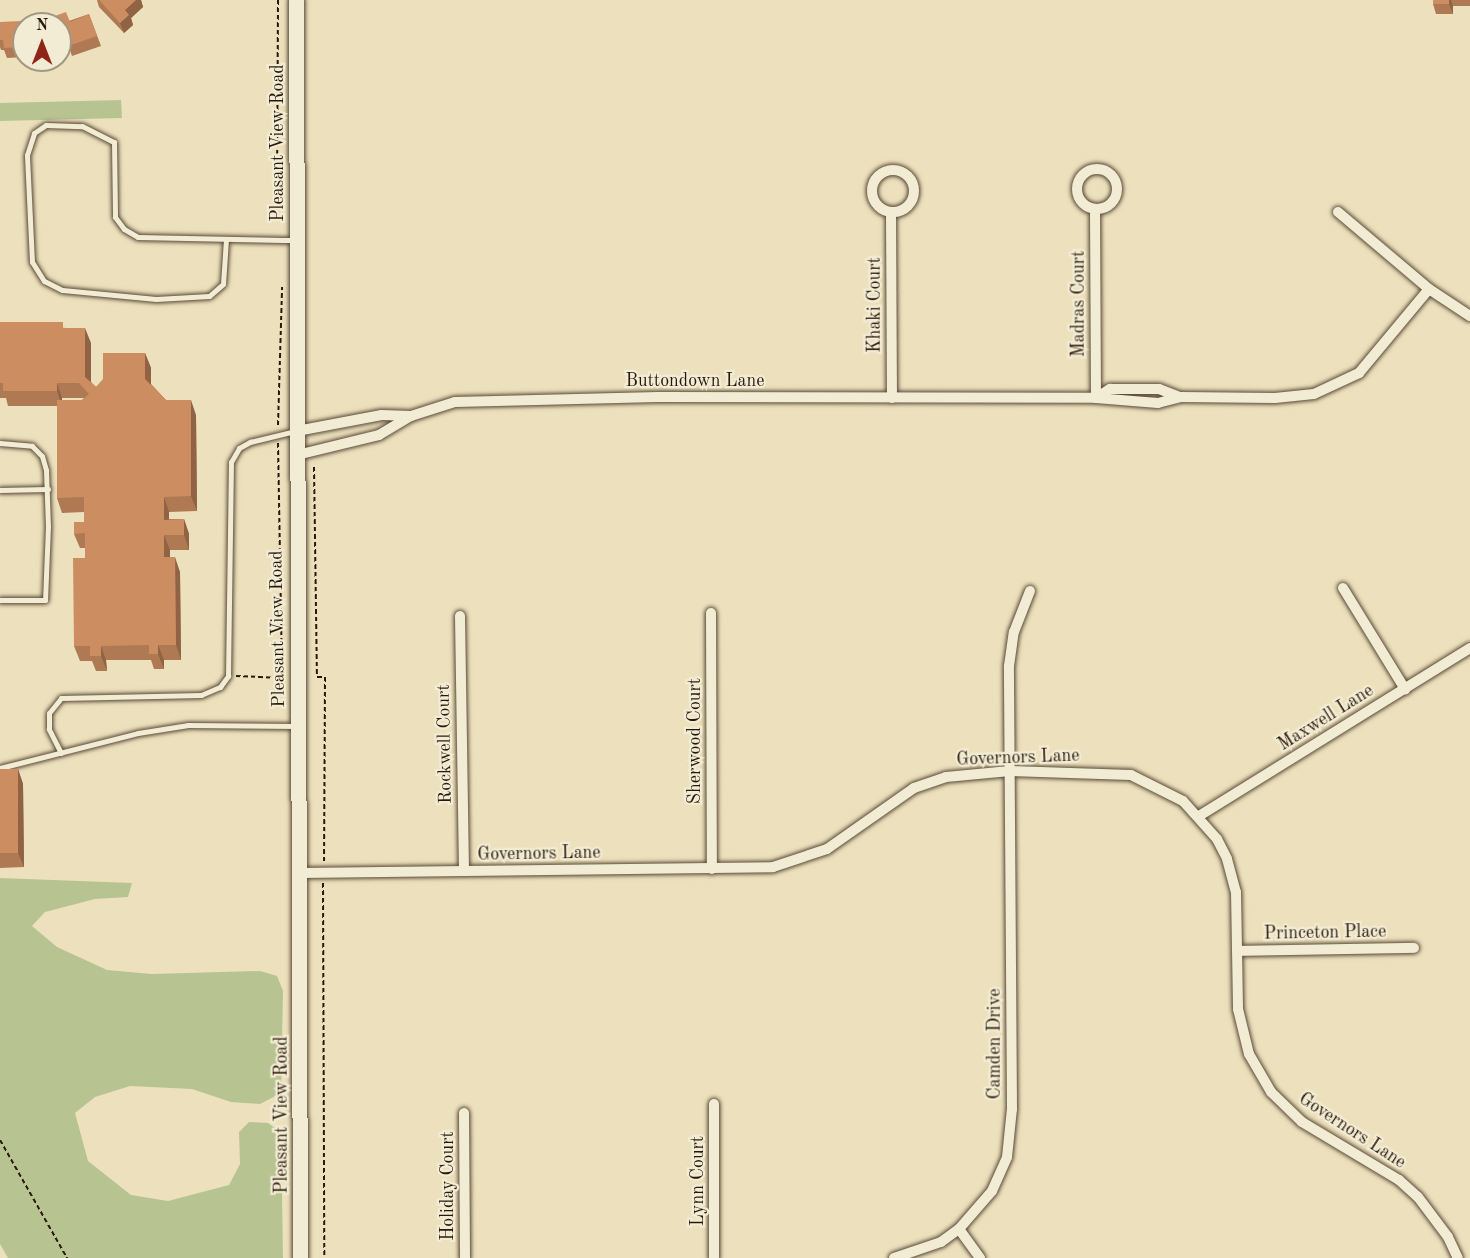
<!DOCTYPE html>
<html>
<head>
<meta charset="utf-8">
<style>
	body { margin:0 }
	#map { position:relative; width:1470px; height:1258px; overflow:hidden; background:#ede1bd; font-family:"Old Standard TT",serif }
	div>[style] { position:absolute }
	[style*='--x'] { left:calc(var(--x)*1px); top:calc(var(--y)*1px); width:calc(var(--w)*1px); rotate:calc(var(--a)*1deg) }
	.green>* { inset:0; background:#b8c392 }
	.path>* { height:2px; margin-top:-1px; transform-origin:0; background:repeating-linear-gradient(90deg,#28180a 0 4.5px,transparent 0 7.5px) }
	.roads { filter:drop-shadow(0 0 2px #594a37) drop-shadow(0 0 2px #594a37) }
	.lane>* { height:5px; margin:-2.5px; padding:0 2.5px; transform-origin:2.5px; border-radius:2.5px; background:#f3ecd4 }
	.street>* { height:10px; margin:-5px; padding:0 5px; transform-origin:5px; border-radius:5px; background:#f3ecd4 }
	.street>.ring { margin:-5px; padding:0; box-sizing:content-box; background:none; border:10px solid #f3ecd4; border-radius:50% }
	.secondary>* { height:15px; margin:-7.5px; padding:0 7.5px; transform-origin:7.5px; border-radius:7.5px; background:#f3ecd4 }
	.wall>* { inset:0; background:#af7953 }
	.shaded-wall>* { inset:0; background:#8f6344 }
	.building>* { inset:0; background:#cc8d61 }
	span { translate:-50% -50%; white-space:nowrap; text-align:center; line-height:1.15; -webkit-text-stroke:4.5px #f3ecd4; paint-order:stroke }
	.street-label { font-size:18px; color:#28180a }
	.north { position:absolute; left:12px; top:12px; width:60px; height:60px; box-sizing:border-box; background:#f3ecd4; border:2px solid #a29783; border-radius:50%; rotate:0deg; font-size:16px; font-weight:700; line-height:24px; text-align:center; color:#28180a }
	.north::after { content:''; display:block; margin:auto; width:21px; height:27px; background:#8f2418; clip-path:polygon(50% 0,100% 100%,50% 72%,0 100%) }
</style>
</head>
<body>
<div id="map">
	<div class="green">
		<div style="clip-path:polygon(121px 100px,122px 118px,0 121px,0 103px)"></div>
		<div style="clip-path:polygon(0 878px,132px 883px,128px 897px,95px 899px,45px 912px,32px 926px,57px 947px,107px 970px,152px 974px,260px 971px,277px 976px,283px 991px,281px 1093px,260px 1104px,231px 1102px,192px 1089px,130px 1086px,95px 1097px,75px 1113px,88px 1161px,131px 1195px,168px 1201px,229px 1185px,240px 1164px,239px 1132px,249px 1122px,268px 1123px,281px 1132px,283px 1258px,8px 1258px,0 1244px)"></div>
	</div>
	<div class="path">
		<div style="--x:278;--y:0;--w:190;--a:90.3"></div>
		<div style="--x:277;--y:190;--w:20;--a:79"></div>
		<div style="--x:278;--y:425;--w:138;--a:-88.3"></div>
		<div style="--x:278;--y:443;--w:235;--a:89"></div>
		<div style="--x:314;--y:467;--w:210;--a:89.2"></div>
		<div style="--x:317;--y:677;--w:8;--a:0"></div>
		<div style="--x:325;--y:677;--w:185;--a:90.3"></div>
		<div style="--x:236;--y:676;--w:45;--a:2.5"></div>
		<div style="--x:323;--y:883;--w:375;--a:89.8"></div>
		<div style="--x:0;--y:1140;--w:136;--a:60.4"></div>
	</div>
	<div class="roads">
		<div class="lane">
			<div style="--x:226;--y:239;--w:45;--a:93.8"></div>
			<div style="--x:223;--y:284;--w:18;--a:139"></div>
			<div style="--x:209;--y:296;--w:53;--a:176.8"></div>
			<div style="--x:156;--y:299;--w:94;--a:-174.5"></div>
			<div style="--x:62;--y:290;--w:20;--a:-153"></div>
			<div style="--x:44;--y:281;--w:22;--a:-122"></div>
			<div style="--x:32;--y:262;--w:107;--a:-92.7"></div>
			<div style="--x:27;--y:155;--w:23;--a:-72"></div>
			<div style="--x:34;--y:133;--w:14;--a:-34"></div>
			<div style="--x:46;--y:125;--w:36;--a:2"></div>
			<div style="--x:82;--y:126;--w:36;--a:27"></div>
			<div style="--x:114;--y:142;--w:75;--a:89.2"></div>
			<div style="--x:115;--y:217;--w:15;--a:53"></div>
			<div style="--x:124;--y:229;--w:16;--a:30"></div>
			<div style="--x:138;--y:237;--w:145;--a:1.2"></div>
			<div style="--x:283;--y:240;--w:13;--a:0"></div>
			<div style="--x:0;--y:443;--w:32;--a:5"></div>
			<div style="--x:32;--y:446;--w:14;--a:45"></div>
			<div style="--x:42;--y:456;--w:15;--a:74"></div>
			<div style="--x:46;--y:470;--w:56;--a:88"></div>
			<div style="--x:48;--y:526;--w:74;--a:92.3"></div>
			<div style="--x:45;--y:600;--w:45;--a:180"></div>
			<div style="--x:0;--y:490;--w:48;--a:-1.2"></div>
			<div style="--x:61;--y:753;--w:27;--a:-117"></div>
			<div style="--x:49;--y:729;--w:16;--a:-90"></div>
			<div style="--x:49;--y:713;--w:19;--a:-51"></div>
			<div style="--x:61;--y:698;--w:140;--a:-1.2"></div>
			<div style="--x:201;--y:695;--w:21;--a:-23"></div>
			<div style="--x:220;--y:687;--w:14;--a:-54"></div>
			<div style="--x:228;--y:676;--w:214;--a:-89.2"></div>
			<div style="--x:231;--y:462;--w:16;--a:-60"></div>
			<div style="--x:239;--y:448;--w:13;--a:-29"></div>
			<div style="--x:250;--y:442;--w:46;--a:-13.7"></div>
			<div style="--x:0;--y:768;--w:142;--a:-14.2"></div>
			<div style="--x:138;--y:733;--w:51;--a:-9.1"></div>
			<div style="--x:188;--y:725;--w:109;--a:0.5"></div>
		</div>
		<div class="street">
			<div class="ring" style="left:1077px;top:169px;width:30px;height:30px"></div>
			<div class="ring" style="left:872px;top:170px;width:32px;height:32px"></div>
			<div style="--x:1095;--y:209;--w:189;--a:89.7"></div>
			<div style="--x:891;--y:212;--w:186;--a:89.7"></div>
			<div style="--x:1338;--y:212;--w:119;--a:40.2"></div>
			<div style="--x:1429;--y:289;--w:49;--a:33.4"></div>
			<div style="--x:1096;--y:398;--w:17;--a:-33"></div>
			<div style="--x:1110;--y:389;--w:49;--a:0"></div>
			<div style="--x:1159;--y:389;--w:22;--a:21"></div>
			<div style="--x:297;--y:431;--w:86;--a:-10.7"></div>
			<div style="--x:382;--y:415;--w:29;--a:2"></div>
			<div style="--x:411;--y:416;--w:46;--a:-17.7"></div>
			<div style="--x:455;--y:402;--w:203;--a:-1.4"></div>
			<div style="--x:658;--y:397;--w:438;--a:0.1"></div>
			<div style="--x:1096;--y:398;--w:62;--a:4.6"></div>
			<div style="--x:1158;--y:403;--w:23;--a:-15"></div>
			<div style="--x:1180;--y:397;--w:95;--a:0.6"></div>
			<div style="--x:1275;--y:398;--w:39;--a:-6"></div>
			<div style="--x:1314;--y:394;--w:50;--a:-25"></div>
			<div style="--x:1359;--y:373;--w:109;--a:-50.2"></div>
			<div style="--x:297;--y:455;--w:84;--a:-13.7"></div>
			<div style="--x:379;--y:435;--w:37;--a:-31"></div>
			<div style="--x:1343;--y:588;--w:119;--a:58.5"></div>
			<div style="--x:711;--y:613;--w:256;--a:89.8"></div>
			<div style="--x:460;--y:616;--w:255;--a:89.1"></div>
			<div style="--x:1199;--y:816;--w:319;--a:-31.8"></div>
			<div style="--x:301;--y:873;--w:472;--a:-0.7"></div>
			<div style="--x:773;--y:867;--w:57;--a:-18.4"></div>
			<div style="--x:827;--y:849;--w:106;--a:-35"></div>
			<div style="--x:914;--y:788;--w:34;--a:-19"></div>
			<div style="--x:946;--y:777;--w:64;--a:-5.4"></div>
			<div style="--x:1010;--y:771;--w:121;--a:1.9"></div>
			<div style="--x:1131;--y:775;--w:58;--a:26.6"></div>
			<div style="--x:1183;--y:801;--w:51;--a:48.2"></div>
			<div style="--x:1217;--y:839;--w:22;--a:63"></div>
			<div style="--x:1227;--y:859;--w:34;--a:75"></div>
			<div style="--x:1236;--y:892;--w:117;--a:89"></div>
			<div style="--x:1238;--y:1009;--w:46;--a:76.3"></div>
			<div style="--x:1249;--y:1054;--w:44;--a:59.9"></div>
			<div style="--x:1271;--y:1092;--w:43;--a:44.1"></div>
			<div style="--x:1302;--y:1122;--w:113;--a:30.9"></div>
			<div style="--x:1399;--y:1180;--w:25;--a:42"></div>
			<div style="--x:1418;--y:1197;--w:50;--a:53.1"></div>
			<div style="--x:1448;--y:1237;--w:23;--a:65"></div>
			<div style="--x:1237;--y:951;--w:177;--a:-1"></div>
			<div style="--x:464;--y:1113;--w:145;--a:89.6"></div>
			<div style="--x:959;--y:1229;--w:36;--a:54"></div>
			<div style="--x:714;--y:1258;--w:154;--a:-90"></div>
			<div style="--x:894;--y:1258;--w:50;--a:-18.8"></div>
			<div style="--x:941;--y:1242;--w:22;--a:-36"></div>
			<div style="--x:959;--y:1229;--w:50;--a:-49"></div>
			<div style="--x:992;--y:1191;--w:37;--a:-66"></div>
			<div style="--x:1007;--y:1157;--w:48;--a:-84.1"></div>
			<div style="--x:1012;--y:1109;--w:443;--a:-90.4"></div>
			<div style="--x:1009;--y:666;--w:34;--a:-82"></div>
			<div style="--x:1014;--y:632;--w:44;--a:-68.7"></div>
		</div>
		<div class="secondary">
			<div style="--x:296;--y:0;--w:1258;--a:89.82"></div>
		</div>
	</div>
	<div class="wall">
		<div style="clip-path:polygon(97px 0,141px 0,143px 7px,131px 18px,133px 25px,124px 33px,99px 7px)"></div>
		<div style="clip-path:polygon(1433px 0,1470px 0,1470px 6px,1453px 6px,1453px 14px,1436px 14px,1433px 4px)"></div>
		<div style="clip-path:polygon(89px 14px,101px 46px,72px 56px,67px 42px,62px 44px,60px 39px,60px 24px)"></div>
		<div style="clip-path:polygon(0 22px,24px 29px,24px 57px,7px 58px,4px 50px,1px 50px,0 47px)"></div>
		<div style="clip-path:polygon(evenodd,0 322px,66px 328px,91px 343px,91px 382px,96px 387px,145px 353px,151px 368px,151px 384px,166px 400px,196px 415px,197px 511px,169px 512px,169px 519px,184px 519px,189px 534px,189px 550px,170px 550px,170px 557px,180px 572px,181px 660px,164px 660px,164px 669px,154px 669px,151px 660px,106px 660px,107px 671px,96px 671px,92px 661px,80px 661px,74px 646px,85px 558px,85px 548px,80px 548px,74px 534px,84px 522px,84px 512px,62px 513px,57px 498px,57px 406px,8px 406px,6px 398px,0 398px,0 322px,62px 398px,84px 398px,82px 400px,62px 400px,62px 398px)"></div>
		<div style="clip-path:polygon(0 769px,18px 769px,23px 784px,24px 867px,0 868px)"></div>
	</div>
	<div class="shaded-wall">
		<div style="clip-path:polygon(136px 0,141px 0,143px 7px,131px 18px,133px 25px,124px 33px,120px 23px,125px 10px)"></div>
		<div style="clip-path:polygon(1449px 0,1451px 0,1453px 6px,1453px 14px,1449px 4px)"></div>
		<div style="clip-path:polygon(85px 328px,91px 343px,91px 392px,85px 377px)"></div>
		<div style="clip-path:polygon(145px 353px,151px 368px,151px 394px,145px 379px)"></div>
		<div style="clip-path:polygon(57px 383px,62px 398px,62px 406px,57px 391px)"></div>
		<div style="clip-path:polygon(191px 400px,196px 415px,197px 511px,191px 496px)"></div>
		<div style="clip-path:polygon(164px 497px,169px 512px,169px 534px,164px 520px)"></div>
		<div style="clip-path:polygon(184px 519px,189px 534px,189px 550px,184px 535px)"></div>
		<div style="clip-path:polygon(164px 535px,170px 550px,170px 572px,164px 557px)"></div>
		<div style="clip-path:polygon(175px 557px,180px 572px,181px 660px,176px 645px)"></div>
		<div style="clip-path:polygon(158px 645px,164px 660px,164px 669px,158px 654px)"></div>
		<div style="clip-path:polygon(101px 646px,106px 660px,107px 671px,101px 656px)"></div>
		<div style="clip-path:polygon(18px 769px,23px 784px,24px 867px,18px 853px)"></div>
	</div>
	<div class="building">
		<div style="clip-path:polygon(99px 0,136px 0,125px 10px,129px 15px,120px 23px)"></div>
		<div style="clip-path:polygon(1433px 0,1449px 0,1449px 4px,1433px 4px)"></div>
		<div style="clip-path:polygon(66px 12px,70px 22px,89px 14px,97px 36px,68px 46px,63px 32px,60px 33px,60px 24px,55px 24px,52px 17px)"></div>
		<div style="clip-path:polygon(21px 21px,21px 29px,24px 29px,24px 47px,4px 48px,3px 40px,0 40px,0 22px)"></div>
		<div style="clip-path:polygon(0 322px,63px 322px,63px 328px,85px 328px,85px 377px,96px 387px,103px 379px,103px 353px,145px 353px,145px 379px,166px 400px,191px 400px,191px 496px,164px 497px,164px 520px,184px 519px,184px 535px,164px 535px,164px 557px,175px 557px,176px 645px,158px 645px,158px 654px,149px 654px,149px 645px,101px 646px,101px 656px,90px 656px,90px 646px,74px 646px,73px 558px,85px 558px,85px 533px,74px 534px,74px 522px,84px 522px,84px 497px,57px 498px,57px 400px,82px 400px,89px 394px,79px 383px,57px 383px,57px 391px,3px 391px,3px 383px,0 383px)"></div>
		<div style="clip-path:polygon(0 769px,18px 769px,18px 853px,0 853px)"></div>
	</div>
	<div class="street-label">
		<span style="left:278px;top:143px;rotate:-90deg">Pleasant View Road</span>
		<span style="left:1079px;top:304px;rotate:-90deg">Madras Court</span>
		<span style="left:875px;top:305px;rotate:-90deg">Khaki Court</span>
		<span style="left:695px;top:381px">Buttondown Lane</span>
		<span style="left:278px;top:629px;rotate:-91deg">Pleasant View Road</span>
		<span style="left:1326px;top:718px;rotate:-32deg">Maxwell Lane</span>
		<span style="left:695px;top:741px;rotate:-90deg">Sherwood Court</span>
		<span style="left:445px;top:744px;rotate:-91deg">Rockwell Court</span>
		<span style="left:1018px;top:758px;rotate:-2deg">Governors Lane</span>
		<span style="left:539px;top:854px;rotate:-1deg">Governors Lane</span>
		<span style="left:1325px;top:933px;rotate:-1deg">Princeton Place</span>
		<span style="left:995px;top:1044px;rotate:-90deg">Camden Drive</span>
		<span style="left:282px;top:1115px;rotate:-90deg">Pleasant View Road</span>
		<span style="left:1352px;top:1131px;rotate:33deg">Governors Lane</span>
		<span style="left:698px;top:1181px;rotate:-90deg">Lynn Court</span>
		<span style="left:448px;top:1186px;rotate:-90deg">Holiday Court</span>
	</div>
	<div class="north">N</div>
</div>
</body>
</html>
